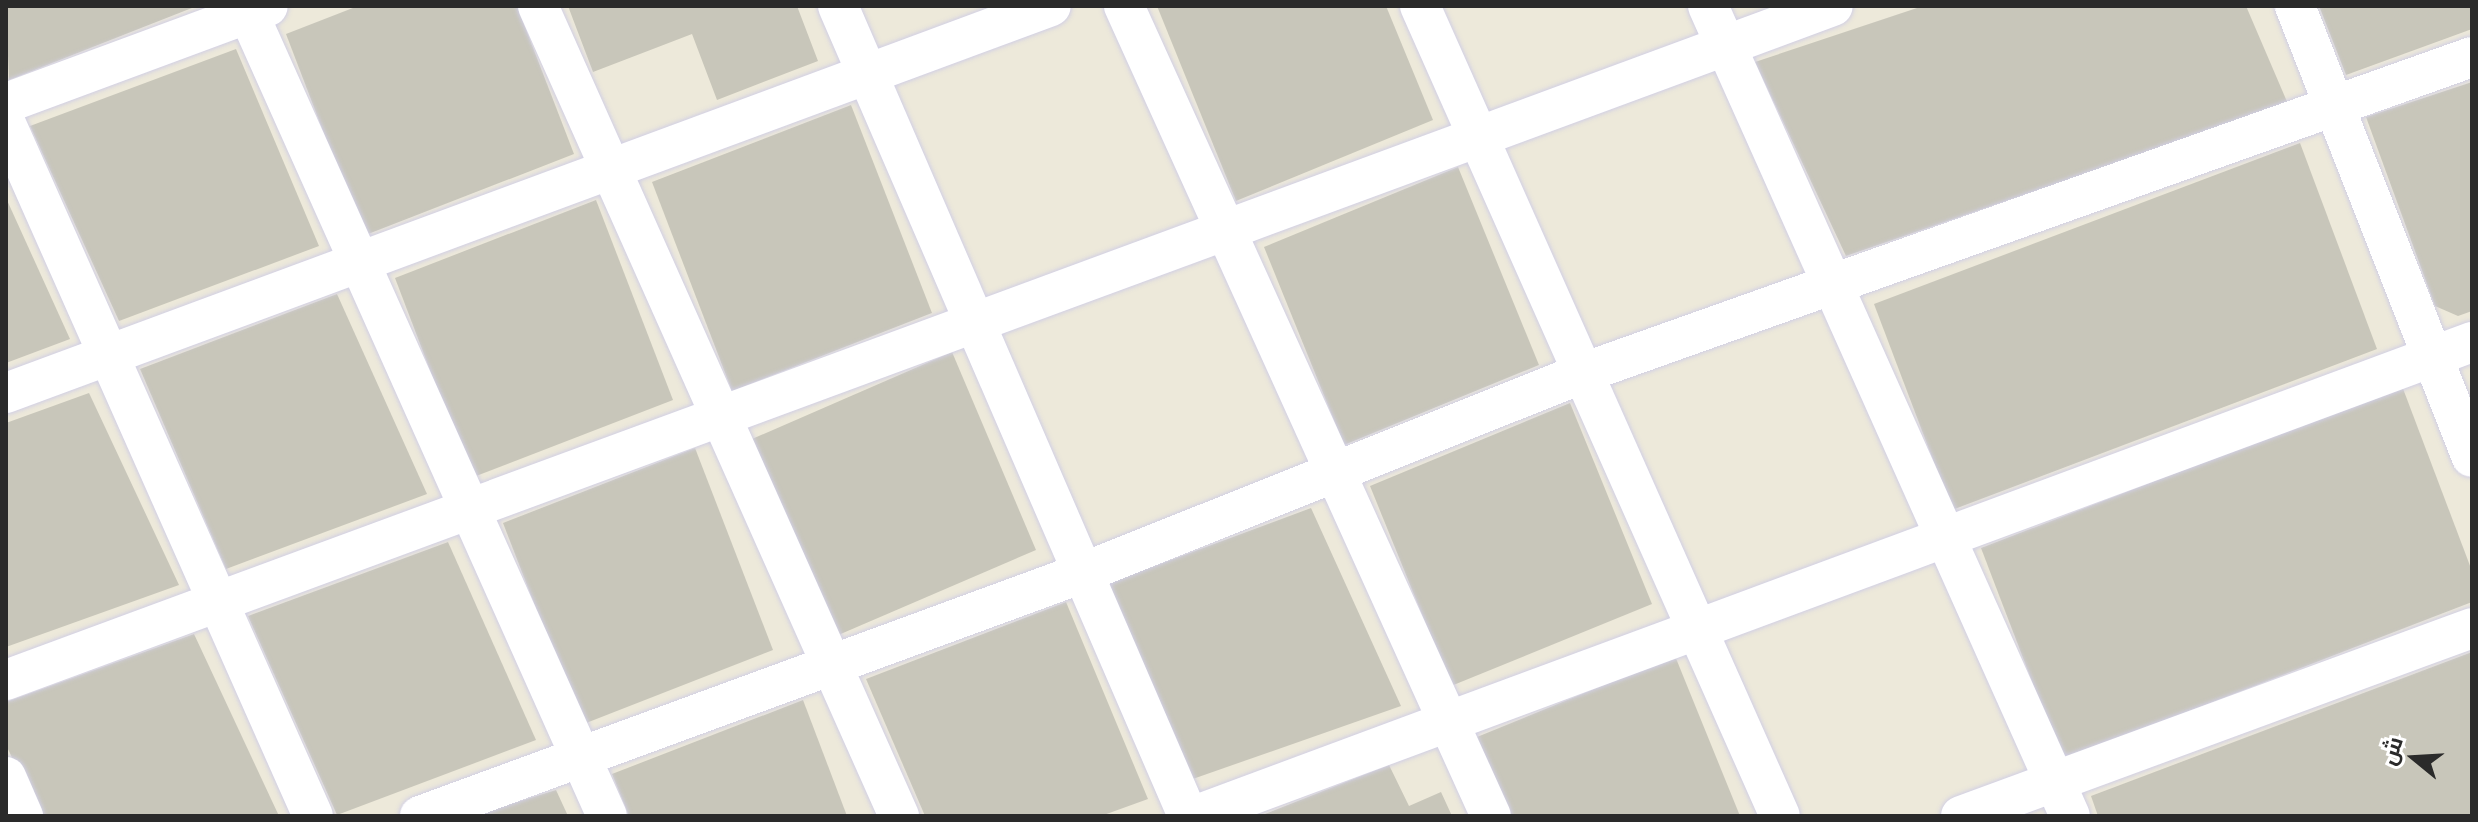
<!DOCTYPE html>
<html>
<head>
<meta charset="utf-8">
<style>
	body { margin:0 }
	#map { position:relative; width:2478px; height:822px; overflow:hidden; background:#ede9da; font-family:Mulish,Cairo,sans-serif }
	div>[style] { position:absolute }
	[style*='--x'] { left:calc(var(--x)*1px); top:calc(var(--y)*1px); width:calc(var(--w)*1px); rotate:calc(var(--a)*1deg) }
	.building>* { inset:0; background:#c8c6ba }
	.roads { filter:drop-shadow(0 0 2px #d1cfe4) drop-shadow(0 0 2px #d1cfe4) }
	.street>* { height:40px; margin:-20px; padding:0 20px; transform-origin:20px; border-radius:20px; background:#fff }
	span { translate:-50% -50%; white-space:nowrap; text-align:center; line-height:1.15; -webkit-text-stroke:8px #fff; paint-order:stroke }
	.frame { position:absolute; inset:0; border:8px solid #2a2a2a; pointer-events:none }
	.north { position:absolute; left:2374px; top:718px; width:80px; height:80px; -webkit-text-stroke:6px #fff; paint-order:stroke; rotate:288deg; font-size:22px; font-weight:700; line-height:32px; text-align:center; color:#2a2a2a }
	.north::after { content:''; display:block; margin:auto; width:28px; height:36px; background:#2a2a2a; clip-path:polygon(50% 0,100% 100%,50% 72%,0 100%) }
</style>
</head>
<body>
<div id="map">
	<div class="building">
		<div style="clip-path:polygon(6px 6px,197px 6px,9px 80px)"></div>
		<div style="clip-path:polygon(358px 6px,517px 6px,574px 154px,363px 236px,286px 34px)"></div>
		<div style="clip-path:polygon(568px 6px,797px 6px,818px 61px,717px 100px,692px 34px,593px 72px)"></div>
		<div style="clip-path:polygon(1157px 6px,1386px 6px,1433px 120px,1236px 201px)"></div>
		<div style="clip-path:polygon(1923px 6px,2246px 6px,2288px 104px,1846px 256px,1755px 62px)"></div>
		<div style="clip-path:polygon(2319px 6px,2472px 6px,2472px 29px,2346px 75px)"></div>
		<div style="clip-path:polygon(236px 49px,319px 246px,119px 321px,30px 126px)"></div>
		<div style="clip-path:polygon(2472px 82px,2472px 311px,2458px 316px,2435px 306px,2366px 117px)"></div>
		<div style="clip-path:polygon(851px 105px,932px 313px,732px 391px,652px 182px)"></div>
		<div style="clip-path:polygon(2300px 143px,2377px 349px,1952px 510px,1874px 304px)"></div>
		<div style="clip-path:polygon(1458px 167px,1539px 365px,1344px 445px,1264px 247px)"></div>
		<div style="clip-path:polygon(6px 198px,70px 339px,6px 363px)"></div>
		<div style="clip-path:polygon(596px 200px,673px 400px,471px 478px,395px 278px)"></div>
		<div style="clip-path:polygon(337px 294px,427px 494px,226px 569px,140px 369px)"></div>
		<div style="clip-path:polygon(952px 352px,1036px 550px,836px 636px,752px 439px)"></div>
		<div style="clip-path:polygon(2402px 386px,2472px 571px,2472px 602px,2062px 760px,1981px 548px)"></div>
		<div style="clip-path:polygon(89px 393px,179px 585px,6px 647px,6px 423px)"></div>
		<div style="clip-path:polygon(1570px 403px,1652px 604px,1451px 686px,1370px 486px)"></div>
		<div style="clip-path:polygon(695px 448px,773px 650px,581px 725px,503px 523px)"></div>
		<div style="clip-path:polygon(1311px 508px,1401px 706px,1187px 781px,1106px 584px)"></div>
		<div style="clip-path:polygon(448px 542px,536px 740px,337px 815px,248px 616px)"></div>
		<div style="clip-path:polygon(1066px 602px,1148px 799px,1101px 816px,925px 816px,866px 679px)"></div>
		<div style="clip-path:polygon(194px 634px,279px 816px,40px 816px,6px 745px,6px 702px)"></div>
		<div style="clip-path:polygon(2472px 652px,2472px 816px,2098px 816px,2091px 796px)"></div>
		<div style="clip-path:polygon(1675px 656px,1740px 816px,1509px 816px,1477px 737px)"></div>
		<div style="clip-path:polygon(803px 700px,847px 816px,629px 816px,612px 774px)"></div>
		<div style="clip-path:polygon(1389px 765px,1409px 806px,1441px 792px,1452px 816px,1260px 816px)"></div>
		<div style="clip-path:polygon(556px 790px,568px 816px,475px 816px,475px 815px)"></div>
	</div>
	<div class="roads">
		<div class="street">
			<div style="--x:245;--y:6;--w:887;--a:65.92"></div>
			<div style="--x:538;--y:6;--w:887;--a:65.98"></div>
			<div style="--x:838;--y:6;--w:882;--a:66.63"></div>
			<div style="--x:1124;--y:6;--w:889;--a:65.63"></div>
			<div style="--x:1420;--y:6;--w:886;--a:66.04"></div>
			<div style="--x:1708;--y:6;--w:887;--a:65.92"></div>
			<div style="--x:2295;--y:6;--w:484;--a:68.6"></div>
			<div style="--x:6;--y:103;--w:279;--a:-20.3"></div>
			<div style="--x:6;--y:124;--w:757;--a:66.08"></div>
			<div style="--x:6;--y:393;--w:1114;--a:-20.32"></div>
			<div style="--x:6;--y:680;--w:1947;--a:-20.25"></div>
			<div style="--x:6;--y:777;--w:43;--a:66.4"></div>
			<div style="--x:420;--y:816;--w:708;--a:-20.15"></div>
			<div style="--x:1085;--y:572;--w:536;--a:-21.78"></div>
			<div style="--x:1583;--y:373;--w:943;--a:-19.57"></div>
			<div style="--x:1194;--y:816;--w:1363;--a:-20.35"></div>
			<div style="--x:1961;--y:816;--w:544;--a:-20.2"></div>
		</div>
	</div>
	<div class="frame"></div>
	<div class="north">ش</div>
</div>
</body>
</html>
